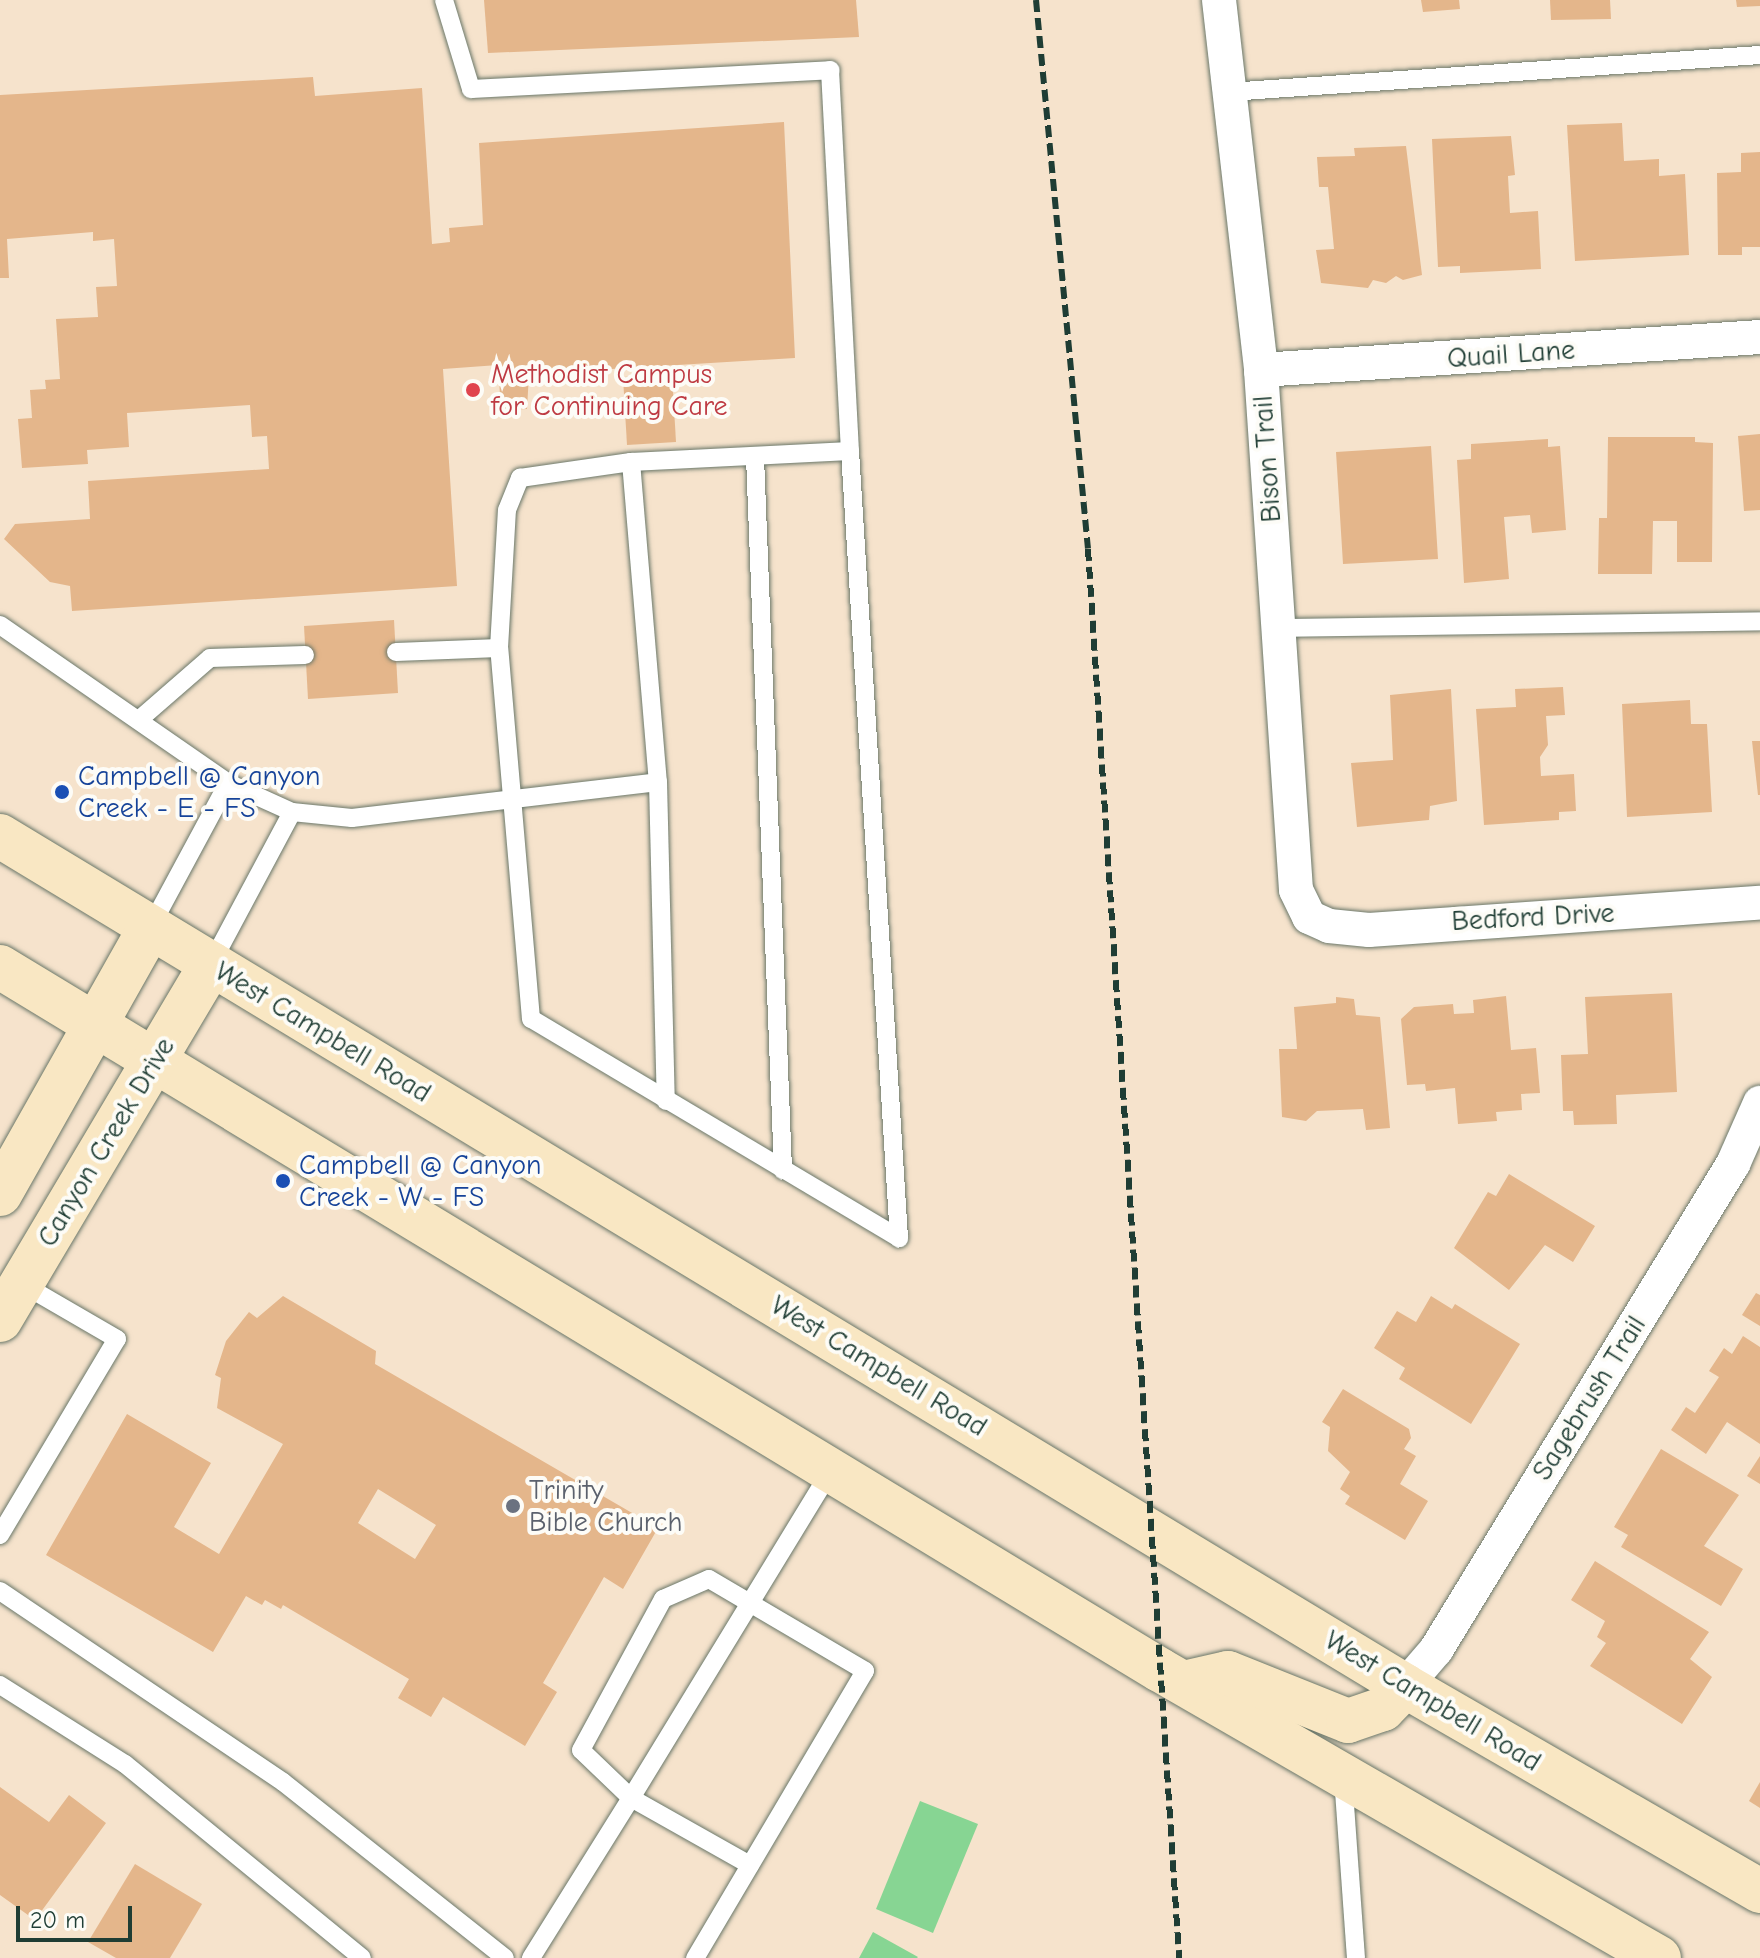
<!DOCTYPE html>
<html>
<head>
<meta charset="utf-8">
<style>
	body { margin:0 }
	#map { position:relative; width:1760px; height:1958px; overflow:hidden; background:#f6e3cc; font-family:"Comic Neue",sans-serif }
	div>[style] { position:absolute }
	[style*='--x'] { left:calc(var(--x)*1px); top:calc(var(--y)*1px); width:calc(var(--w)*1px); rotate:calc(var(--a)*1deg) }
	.green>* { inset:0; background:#87d593 }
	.building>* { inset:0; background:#e4b68b }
	.roads { filter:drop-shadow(0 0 2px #6a7769) drop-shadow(0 0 2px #6a7769) }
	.lane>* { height:18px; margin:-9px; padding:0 9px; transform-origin:9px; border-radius:9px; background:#fff }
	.street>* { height:34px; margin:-17px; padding:0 17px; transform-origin:17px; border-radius:17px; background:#fff }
	.secondary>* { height:44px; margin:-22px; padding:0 22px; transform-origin:22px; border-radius:22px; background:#f9e7c3 }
	.rail>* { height:6px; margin-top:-3px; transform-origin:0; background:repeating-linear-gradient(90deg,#1f3d34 0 12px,transparent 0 18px) }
	.dots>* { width:22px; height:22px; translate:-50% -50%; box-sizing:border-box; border:4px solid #fdfcf7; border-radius:50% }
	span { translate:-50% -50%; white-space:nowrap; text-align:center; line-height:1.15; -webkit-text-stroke:8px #fdfcf7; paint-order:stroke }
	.street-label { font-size:28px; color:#1f3d34 }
	.health-label { font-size:28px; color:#be3a42 }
	.left { translate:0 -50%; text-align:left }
	.transit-label { font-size:28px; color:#164399 }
	.worship-label { font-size:28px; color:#5b616d }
	.scale { position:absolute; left:16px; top:1906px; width:116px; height:36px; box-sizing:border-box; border:4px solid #1f3d34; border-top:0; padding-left:10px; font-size:24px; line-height:28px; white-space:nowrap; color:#1f3d34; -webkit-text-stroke:6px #fdfcf7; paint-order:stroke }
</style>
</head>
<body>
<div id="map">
	<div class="green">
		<div style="clip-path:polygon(920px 1801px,978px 1824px,933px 1933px,876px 1909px)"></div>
		<div style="clip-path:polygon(873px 1932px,918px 1957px,917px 1958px,859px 1958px)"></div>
	</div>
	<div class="building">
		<div style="clip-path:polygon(484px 0,856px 0,859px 37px,488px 53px)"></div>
		<div style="clip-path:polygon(1421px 0,1459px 0,1460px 9px,1423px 12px)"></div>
		<div style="clip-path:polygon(1550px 0,1610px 0,1611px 19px,1551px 20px)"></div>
		<div style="clip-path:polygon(1736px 0,1760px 0,1760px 6px,1737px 7px)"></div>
		<div style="clip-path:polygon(313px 77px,315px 96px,422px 88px,432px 244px,450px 242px,449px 228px,483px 225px,479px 143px,784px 122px,795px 358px,529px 374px,527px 409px,501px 410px,498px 365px,443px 369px,457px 586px,72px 611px,70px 586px,50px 582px,4px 539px,15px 524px,90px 519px,88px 481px,269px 469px,267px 436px,252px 437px,250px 405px,127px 413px,129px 447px,87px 450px,88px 464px,22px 468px,18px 419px,32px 418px,30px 390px,46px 389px,45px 380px,60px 379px,56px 319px,98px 317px,96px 287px,117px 286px,114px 239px,93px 241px,93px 232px,7px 239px,9px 278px,0 278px,0 95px)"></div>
		<div style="clip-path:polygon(1622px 123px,1624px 161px,1659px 159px,1659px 176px,1685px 174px,1689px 255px,1575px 261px,1567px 125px)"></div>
		<div style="clip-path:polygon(1511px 136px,1515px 175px,1508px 176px,1510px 213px,1538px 211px,1541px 269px,1460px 273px,1460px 266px,1438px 267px,1432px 139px)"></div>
		<div style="clip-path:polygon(1406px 146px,1422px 275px,1403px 280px,1396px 276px,1386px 283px,1373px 280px,1368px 288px,1321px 283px,1316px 250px,1334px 249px,1328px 187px,1319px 187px,1317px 157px,1355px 156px,1354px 148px)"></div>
		<div style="clip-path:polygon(1760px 152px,1760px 247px,1742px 247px,1742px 255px,1718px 255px,1717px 173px,1741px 172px,1741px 153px)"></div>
		<div style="clip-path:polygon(672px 374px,676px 442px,627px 445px,623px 377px)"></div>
		<div style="clip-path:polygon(1760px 434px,1760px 510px,1744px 511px,1738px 436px)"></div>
		<div style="clip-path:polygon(1608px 437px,1695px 437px,1695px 442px,1713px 443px,1712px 562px,1677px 562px,1677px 521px,1653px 521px,1652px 574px,1598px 574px,1599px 518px,1607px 518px)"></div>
		<div style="clip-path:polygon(1548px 439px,1548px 447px,1560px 446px,1566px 530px,1532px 533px,1530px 515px,1504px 517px,1509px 579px,1464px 583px,1457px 460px,1471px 459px,1471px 444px)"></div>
		<div style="clip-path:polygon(1431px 446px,1438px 559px,1343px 564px,1336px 452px)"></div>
		<div style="clip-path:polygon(394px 620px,398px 693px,308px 699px,304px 626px)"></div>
		<div style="clip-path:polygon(1563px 687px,1565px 715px,1546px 716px,1548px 745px,1540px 757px,1541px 776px,1574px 774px,1576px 811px,1559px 812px,1559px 820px,1484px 825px,1476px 709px,1516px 707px,1515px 689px)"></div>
		<div style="clip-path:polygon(1451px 689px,1457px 801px,1430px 806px,1429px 820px,1357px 827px,1351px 763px,1393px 760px,1390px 695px)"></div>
		<div style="clip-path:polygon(1690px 700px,1691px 724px,1707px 724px,1712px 812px,1627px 817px,1622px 704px)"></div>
		<div style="clip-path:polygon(1752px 741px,1760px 741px,1760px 795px,1758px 795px)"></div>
		<div style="clip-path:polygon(1672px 993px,1677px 1092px,1616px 1095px,1617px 1124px,1574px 1125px,1573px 1111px,1563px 1111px,1561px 1055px,1588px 1054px,1585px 997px)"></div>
		<div style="clip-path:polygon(1506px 996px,1511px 1050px,1536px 1048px,1540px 1093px,1521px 1094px,1522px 1110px,1496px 1112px,1497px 1121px,1458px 1124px,1455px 1088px,1426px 1091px,1425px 1084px,1407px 1085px,1401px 1019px,1414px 1007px,1453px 1004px,1454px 1014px,1474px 1013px,1473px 1000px)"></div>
		<div style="clip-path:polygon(1336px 997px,1354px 999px,1356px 1015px,1380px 1017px,1390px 1128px,1366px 1130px,1363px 1109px,1317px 1111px,1306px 1121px,1282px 1117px,1279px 1049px,1297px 1049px,1294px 1007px,1336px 1003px)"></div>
		<div style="clip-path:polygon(1509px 1174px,1595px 1226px,1573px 1262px,1545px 1245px,1509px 1290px,1454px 1248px,1488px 1192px,1496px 1196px)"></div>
		<div style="clip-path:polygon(1756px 1293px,1760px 1295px,1760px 1326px,1742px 1315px)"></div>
		<div style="clip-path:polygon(evenodd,283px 1296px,376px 1351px,375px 1364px,658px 1528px,623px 1589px,604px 1577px,543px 1683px,557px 1692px,525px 1746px,443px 1697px,431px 1717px,398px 1698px,409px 1679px,283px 1605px,281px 1609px,265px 1600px,262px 1605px,246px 1596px,213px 1652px,46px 1555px,127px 1414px,211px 1463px,174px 1527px,219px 1554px,283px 1444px,217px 1408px,221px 1378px,215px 1375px,226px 1341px,249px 1312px,257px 1318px,283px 1296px,378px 1489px,436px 1525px,415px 1559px,358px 1523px,378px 1489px)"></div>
		<div style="clip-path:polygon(1431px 1296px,1452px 1309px,1455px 1304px,1520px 1344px,1471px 1424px,1399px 1379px,1405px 1368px,1374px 1348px,1397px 1311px,1416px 1322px)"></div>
		<div style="clip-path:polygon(1743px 1336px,1760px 1347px,1760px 1444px,1727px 1422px,1706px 1454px,1671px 1430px,1686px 1407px,1695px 1413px,1719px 1377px,1709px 1371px,1724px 1348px,1732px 1354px)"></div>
		<div style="clip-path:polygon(1343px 1389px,1409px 1429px,1411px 1438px,1404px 1449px,1416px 1456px,1400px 1484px,1428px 1501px,1405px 1540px,1345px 1504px,1350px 1496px,1340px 1489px,1350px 1472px,1328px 1451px,1330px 1427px,1322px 1422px)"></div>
		<div style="clip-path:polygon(1661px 1449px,1739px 1495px,1704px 1546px,1743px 1569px,1721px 1606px,1621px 1547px,1628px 1535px,1614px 1527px)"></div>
		<div style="clip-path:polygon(1760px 1456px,1760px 1484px,1747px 1476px)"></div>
		<div style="clip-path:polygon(1595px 1561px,1709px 1632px,1690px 1659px,1712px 1677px,1682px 1724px,1590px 1666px,1606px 1643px,1597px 1637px,1605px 1621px,1571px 1600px)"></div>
		<div style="clip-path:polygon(1760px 1782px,1760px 1808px,1749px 1801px)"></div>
		<div style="clip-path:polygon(0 1787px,49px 1822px,69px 1795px,106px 1823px,35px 1920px,0 1895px)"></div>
		<div style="clip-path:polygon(135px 1864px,202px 1904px,170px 1958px,116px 1958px,88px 1942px)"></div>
	</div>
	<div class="roads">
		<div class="lane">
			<div style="--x:444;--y:0;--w:93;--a:73.1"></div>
			<div style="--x:471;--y:89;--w:360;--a:-3"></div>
			<div style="--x:830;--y:70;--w:382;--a:87"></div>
			<div style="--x:1229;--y:92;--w:532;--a:-3.99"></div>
			<div style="--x:850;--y:451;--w:789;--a:86.44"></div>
			<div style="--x:899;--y:1238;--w:428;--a:-149.2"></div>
			<div style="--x:531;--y:1019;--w:372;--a:-94.9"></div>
			<div style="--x:499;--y:648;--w:138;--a:-86.7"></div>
			<div style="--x:507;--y:510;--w:35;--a:-68"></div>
			<div style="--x:520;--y:478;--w:112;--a:-8.2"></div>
			<div style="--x:631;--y:462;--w:219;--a:-2.9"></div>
			<div style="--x:755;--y:457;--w:714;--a:87.75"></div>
			<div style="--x:631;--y:462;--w:321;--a:85.2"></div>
			<div style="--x:658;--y:782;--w:319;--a:88.6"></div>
			<div style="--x:0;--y:625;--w:277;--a:34.7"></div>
			<div style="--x:228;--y:783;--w:70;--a:24.4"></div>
			<div style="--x:292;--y:812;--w:60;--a:5.7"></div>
			<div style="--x:352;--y:818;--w:308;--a:-6.7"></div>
			<div style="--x:1279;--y:628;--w:481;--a:-0.8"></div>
			<div style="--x:396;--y:652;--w:103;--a:-2.2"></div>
			<div style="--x:141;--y:718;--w:91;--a:-41"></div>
			<div style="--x:210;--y:658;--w:95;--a:-1.8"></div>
			<div style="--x:150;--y:928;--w:165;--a:-61.7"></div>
			<div style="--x:211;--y:964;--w:172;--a:-61.9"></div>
			<div style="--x:0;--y:1535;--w:228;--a:-59.2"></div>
			<div style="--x:117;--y:1339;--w:110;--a:-149.9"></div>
			<div style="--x:0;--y:1591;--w:341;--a:34"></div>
			<div style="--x:283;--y:1782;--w:283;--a:38.4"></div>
			<div style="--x:0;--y:1685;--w:148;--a:32.3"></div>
			<div style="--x:125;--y:1764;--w:306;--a:39.3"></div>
			<div style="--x:1343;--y:1777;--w:181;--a:85.9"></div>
			<div style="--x:750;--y:1865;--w:137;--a:-150.6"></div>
			<div style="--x:631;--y:1798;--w:384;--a:-58.6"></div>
			<div style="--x:531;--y:1958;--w:189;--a:-58"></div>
			<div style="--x:631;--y:1798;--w:69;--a:-136.2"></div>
			<div style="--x:581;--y:1750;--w:172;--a:-61.5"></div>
			<div style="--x:663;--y:1599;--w:50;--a:-23.5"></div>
			<div style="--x:709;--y:1579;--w:181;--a:30.5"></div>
			<div style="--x:865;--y:1671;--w:334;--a:120.6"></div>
		</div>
		<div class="street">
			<div style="--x:1219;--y:0;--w:372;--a:83.5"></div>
			<div style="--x:1261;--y:370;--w:521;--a:86.15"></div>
			<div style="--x:1296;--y:890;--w:30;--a:64"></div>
			<div style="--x:1309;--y:917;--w:22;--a:24"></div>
			<div style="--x:1329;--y:926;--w:40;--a:5.7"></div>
			<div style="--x:1369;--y:930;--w:392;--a:-4"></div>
			<div style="--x:1261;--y:370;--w:500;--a:-3.78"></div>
			<div style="--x:1405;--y:1686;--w:48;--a:-49.3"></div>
			<div style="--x:1436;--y:1650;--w:570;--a:-58.57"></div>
			<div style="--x:1733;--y:1164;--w:67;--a:-66.1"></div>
		</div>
		<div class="secondary">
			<div style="--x:0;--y:836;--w:1642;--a:31.17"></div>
			<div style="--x:1405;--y:1686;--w:410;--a:30"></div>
			<div style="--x:0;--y:967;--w:1356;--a:31.22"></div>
			<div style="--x:1160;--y:1670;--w:576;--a:29.99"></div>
			<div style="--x:0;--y:1194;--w:305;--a:-60.6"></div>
			<div style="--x:0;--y:1320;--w:414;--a:-59.3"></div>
			<div style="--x:1184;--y:1683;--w:45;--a:-12.8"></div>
			<div style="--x:1228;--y:1673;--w:129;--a:21.8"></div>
			<div style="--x:1348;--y:1721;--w:37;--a:-19"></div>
			<div style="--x:1383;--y:1709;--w:32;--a:-46"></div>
		</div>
	</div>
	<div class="rail">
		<div style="--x:1036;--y:0;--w:551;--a:84.59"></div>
		<div style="--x:1088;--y:549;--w:1412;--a:86.3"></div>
	</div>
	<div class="dots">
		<div style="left:473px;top:390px;background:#e0444e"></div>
		<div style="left:62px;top:792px;background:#1a4fb4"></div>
		<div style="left:283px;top:1181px;background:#1a4fb4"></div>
		<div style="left:513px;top:1506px;background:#6b7280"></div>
	</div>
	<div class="street-label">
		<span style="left:1511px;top:354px;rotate:-4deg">Quail Lane</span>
		<span style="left:1267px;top:459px;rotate:-94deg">Bison Trail</span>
		<span style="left:1533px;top:917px;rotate:-3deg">Bedford Drive</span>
		<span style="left:323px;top:1032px;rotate:31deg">West Campbell Road</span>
		<span style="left:106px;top:1142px;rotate:-59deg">Canyon Creek Drive</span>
		<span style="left:879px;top:1366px;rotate:31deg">West Campbell Road</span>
		<span style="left:1589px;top:1398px;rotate:-58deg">Sagebrush Trail</span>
		<span style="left:1433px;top:1701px;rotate:31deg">West Campbell Road</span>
	</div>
	<div class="health-label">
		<span class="left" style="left:491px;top:390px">Methodist Campus<br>for Continuing Care</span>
	</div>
	<div class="transit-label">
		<span class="left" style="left:78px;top:792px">Campbell @ Canyon<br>Creek - E - FS</span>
		<span class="left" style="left:299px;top:1181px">Campbell @ Canyon<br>Creek - W - FS</span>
	</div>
	<div class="worship-label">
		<span class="left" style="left:529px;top:1506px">Trinity<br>Bible Church</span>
	</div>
	<div class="scale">20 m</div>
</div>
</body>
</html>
